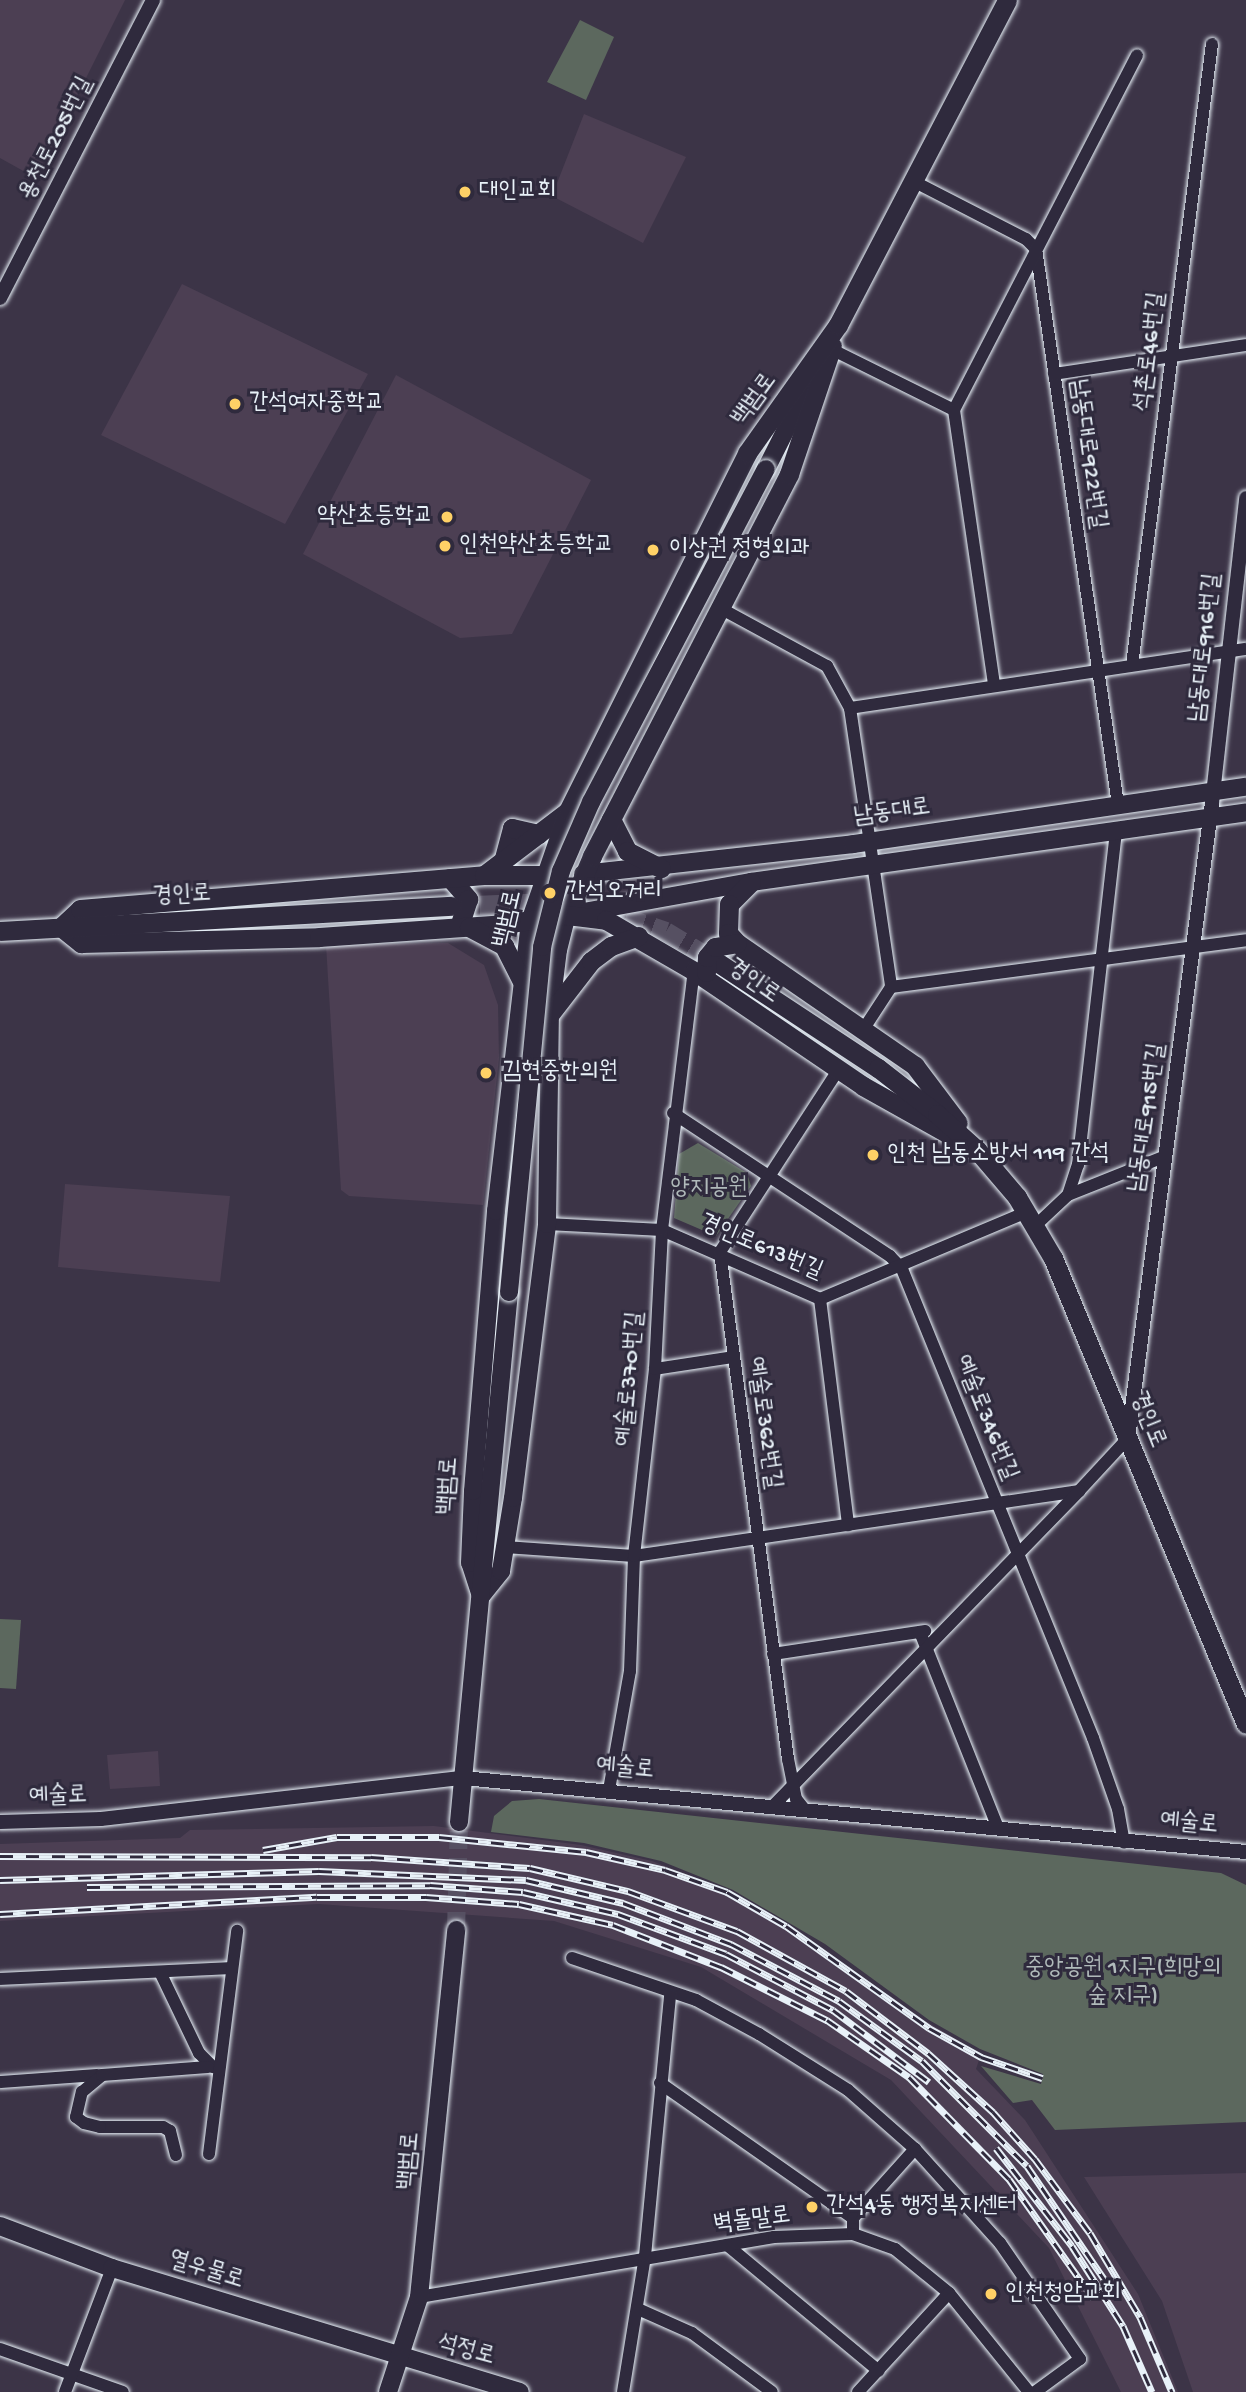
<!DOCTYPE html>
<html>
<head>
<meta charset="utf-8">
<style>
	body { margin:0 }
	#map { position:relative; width:1246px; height:2392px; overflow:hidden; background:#3c3447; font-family:"Gochi Hand","Poor Story",sans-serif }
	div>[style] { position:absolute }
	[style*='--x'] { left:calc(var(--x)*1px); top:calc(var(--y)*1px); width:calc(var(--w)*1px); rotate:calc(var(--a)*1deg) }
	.built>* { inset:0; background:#4c3f53 }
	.green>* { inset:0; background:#5c685e }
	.secondary-tunnel>* { height:18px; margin-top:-9px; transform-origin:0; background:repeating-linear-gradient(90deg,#565062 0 18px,transparent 0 27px) }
	.primary-tunnel>* { height:19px; margin-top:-9.5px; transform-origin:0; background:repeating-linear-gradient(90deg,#565062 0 19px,transparent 0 29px) }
	.roads { filter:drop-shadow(0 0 2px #e8f1f8) drop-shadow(0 0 2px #e8f1f8) }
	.minor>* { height:12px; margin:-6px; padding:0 6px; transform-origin:6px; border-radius:6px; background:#2f2a3d }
	.tertiary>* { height:14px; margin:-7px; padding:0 7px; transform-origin:7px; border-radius:7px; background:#2f2a3d }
	.secondary>* { height:18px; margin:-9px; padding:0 9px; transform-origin:9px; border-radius:9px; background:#2f2a3d }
	.primary>* { height:19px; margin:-9.5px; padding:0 9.5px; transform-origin:9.5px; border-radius:9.5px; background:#2f2a3d }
	.rail>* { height:7px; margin-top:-3.5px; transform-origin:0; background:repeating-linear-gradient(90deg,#2f2a3d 0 13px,#e8f1f8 0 26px); box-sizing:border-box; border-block:2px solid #e8f1f8 }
	.bridges { filter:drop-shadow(0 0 2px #e8f1f8) drop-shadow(0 0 2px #e8f1f8) }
	.secondary-bridge>* { height:18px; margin:-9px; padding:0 9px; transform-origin:9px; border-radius:9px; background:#2f2a3d }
	.dots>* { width:19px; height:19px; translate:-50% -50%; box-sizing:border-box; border:4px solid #2f2a3d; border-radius:50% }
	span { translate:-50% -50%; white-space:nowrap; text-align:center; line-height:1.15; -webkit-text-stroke:6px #2f2a3d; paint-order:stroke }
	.street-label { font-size:24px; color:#e8f1f8 }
	.poi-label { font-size:24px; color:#e8f1f8 }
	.left { translate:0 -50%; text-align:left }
	.right { translate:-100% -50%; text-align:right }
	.park-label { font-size:24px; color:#b0baba }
</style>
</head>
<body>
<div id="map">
	<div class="built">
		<div style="clip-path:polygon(0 0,125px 0,36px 178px,0 158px)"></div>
		<div style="clip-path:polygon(584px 114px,686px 157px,643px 243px,552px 196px)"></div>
		<div style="clip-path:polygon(182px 284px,368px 374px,285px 524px,101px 435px)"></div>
		<div style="clip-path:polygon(396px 375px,591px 480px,512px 634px,460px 638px,303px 554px)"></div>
		<div style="clip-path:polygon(448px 943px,484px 965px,498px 1005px,499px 1058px,483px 1205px,349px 1196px,341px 1190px,326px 945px)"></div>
		<div style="clip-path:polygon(65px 1184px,230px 1196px,220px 1282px,58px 1267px)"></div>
		<div style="clip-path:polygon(158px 1751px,160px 1786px,110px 1789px,107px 1755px)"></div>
		<div style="clip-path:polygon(434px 1826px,581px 1845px,652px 1861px,725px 1889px,793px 1927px,919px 2017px,981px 2054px,976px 2069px,1025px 2120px,1138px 2294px,1178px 2392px,1121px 2392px,1049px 2248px,891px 2080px,701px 1967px,554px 1921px,319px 1904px,0 1921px,0 1844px,180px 1838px,190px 1830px)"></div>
		<div style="clip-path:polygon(1246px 2173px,1246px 2392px,1193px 2392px,1162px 2301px,1084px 2177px)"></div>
	</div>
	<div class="green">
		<div style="clip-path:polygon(580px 20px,614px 37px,586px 100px,547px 82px)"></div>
		<div style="clip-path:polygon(698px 1143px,747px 1173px,751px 1186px,716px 1236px,674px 1218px,679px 1154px)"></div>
		<div style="clip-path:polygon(0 1619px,21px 1620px,16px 1689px,0 1688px)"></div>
		<div style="clip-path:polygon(539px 1799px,1221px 1873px,1246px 1885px,1246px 2122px,1055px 2130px,1032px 2100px,1013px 2103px,981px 2066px,1041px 2084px,1043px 2074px,980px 2049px,929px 2020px,825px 1944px,733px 1890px,661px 1861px,584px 1843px,491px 1832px,494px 1816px,512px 1801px)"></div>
	</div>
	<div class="secondary-tunnel">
		<div style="--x:456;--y:1930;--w:108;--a:-88.4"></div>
	</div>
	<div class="primary-tunnel">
		<div style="--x:451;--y:906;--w:99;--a:-2.3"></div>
		<div style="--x:598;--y:908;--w:72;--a:18.7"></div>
		<div style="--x:666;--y:931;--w:60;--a:31.3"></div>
	</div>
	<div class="roads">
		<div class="minor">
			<div style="--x:913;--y:181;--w:127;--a:27.2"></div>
			<div style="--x:1026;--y:239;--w:14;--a:45"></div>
			<div style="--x:1036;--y:249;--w:561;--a:81.6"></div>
			<div style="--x:831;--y:349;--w:137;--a:26.4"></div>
			<div style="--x:1054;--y:374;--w:194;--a:-8.6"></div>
			<div style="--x:954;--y:410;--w:399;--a:-62.7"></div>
			<div style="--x:954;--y:410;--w:277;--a:81.7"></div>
			<div style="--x:720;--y:608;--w:122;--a:28.5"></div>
			<div style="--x:827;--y:666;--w:48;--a:61.3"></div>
			<div style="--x:850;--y:708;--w:282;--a:81.6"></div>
			<div style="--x:1132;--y:665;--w:626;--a:-82.66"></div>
			<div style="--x:850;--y:708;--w:400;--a:-8.5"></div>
			<div style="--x:863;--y:1030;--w:51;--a:-56.9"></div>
			<div style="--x:891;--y:987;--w:358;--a:-7.5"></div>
			<div style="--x:673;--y:1113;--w:260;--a:33.4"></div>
			<div style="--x:890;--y:1256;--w:18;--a:47"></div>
			<div style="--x:902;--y:1269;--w:506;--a:67.84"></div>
			<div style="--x:1093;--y:1738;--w:75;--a:70.6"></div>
			<div style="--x:1118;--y:1809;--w:34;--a:80"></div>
			<div style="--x:1068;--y:1195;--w:32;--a:-72"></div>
			<div style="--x:1078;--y:1165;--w:336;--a:-83.5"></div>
			<div style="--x:547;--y:1224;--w:115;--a:3"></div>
			<div style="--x:662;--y:1230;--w:172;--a:23.6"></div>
			<div style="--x:820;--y:1299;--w:225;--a:-22.8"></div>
			<div style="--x:1036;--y:1225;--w:44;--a:-43.2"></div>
			<div style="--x:1068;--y:1195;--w:105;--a:-21.7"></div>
			<div style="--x:820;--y:1299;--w:228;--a:82.9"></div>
			<div style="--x:655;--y:1369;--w:79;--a:-8.7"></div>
			<div style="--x:505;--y:1547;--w:129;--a:4"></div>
			<div style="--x:634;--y:1556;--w:450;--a:-8.3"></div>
			<div style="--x:1079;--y:1491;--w:72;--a:-47.2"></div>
			<div style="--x:920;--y:1632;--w:211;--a:68.3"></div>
			<div style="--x:773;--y:1654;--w:154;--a:-8.6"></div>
			<div style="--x:609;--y:1790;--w:121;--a:-80"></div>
			<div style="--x:630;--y:1671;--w:115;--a:-88"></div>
			<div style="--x:634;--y:1556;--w:188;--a:-83.6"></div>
			<div style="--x:655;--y:1369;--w:139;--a:-87.1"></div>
			<div style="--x:662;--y:1230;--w:261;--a:-83"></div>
			<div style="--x:772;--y:1807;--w:441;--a:-45.8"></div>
			<div style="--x:805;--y:1810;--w:14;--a:-129"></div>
			<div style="--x:796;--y:1799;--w:41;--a:-101.3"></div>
			<div style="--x:788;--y:1759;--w:512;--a:-97.64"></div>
			<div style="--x:720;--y:1252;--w:217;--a:-57"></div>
			<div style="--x:572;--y:1958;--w:131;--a:18.7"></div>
			<div style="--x:696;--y:2000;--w:72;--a:28.4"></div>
			<div style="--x:759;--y:2034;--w:105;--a:32.2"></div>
			<div style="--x:848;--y:2090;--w:89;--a:41.4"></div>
			<div style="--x:915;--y:2149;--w:127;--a:47.9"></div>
			<div style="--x:1000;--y:2243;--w:141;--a:55.4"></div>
			<div style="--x:1080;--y:2359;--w:56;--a:143.7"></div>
			<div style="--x:160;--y:1972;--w:90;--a:64.3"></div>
			<div style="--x:199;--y:2053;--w:20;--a:45"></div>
			<div style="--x:0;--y:1979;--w:232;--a:-2.7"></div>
			<div style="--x:0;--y:2082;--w:98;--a:-4.1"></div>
			<div style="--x:660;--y:2083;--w:236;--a:35"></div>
			<div style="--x:853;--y:2218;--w:16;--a:90"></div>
			<div style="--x:209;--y:2154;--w:225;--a:-82.8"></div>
			<div style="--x:176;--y:2155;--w:25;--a:-104"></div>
			<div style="--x:170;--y:2131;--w:8;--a:-150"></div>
			<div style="--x:163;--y:2127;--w:63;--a:180"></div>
			<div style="--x:100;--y:2127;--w:16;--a:-166"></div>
			<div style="--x:84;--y:2123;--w:10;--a:-143"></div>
			<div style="--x:76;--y:2117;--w:26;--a:-77"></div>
			<div style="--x:82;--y:2092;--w:26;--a:-40"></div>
			<div style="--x:102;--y:2075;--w:106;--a:-4.3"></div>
			<div style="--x:853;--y:2218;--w:93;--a:-48.1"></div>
			<div style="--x:727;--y:2245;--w:197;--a:39.7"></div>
			<div style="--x:419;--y:2297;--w:360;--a:-9.6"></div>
			<div style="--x:774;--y:2237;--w:79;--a:-2.2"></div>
			<div style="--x:853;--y:2234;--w:45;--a:19.7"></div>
			<div style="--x:895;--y:2249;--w:70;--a:39.2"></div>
			<div style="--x:949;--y:2293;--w:127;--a:51.1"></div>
			<div style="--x:638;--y:2309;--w:59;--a:24"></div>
			<div style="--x:692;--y:2333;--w:99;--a:36.4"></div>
			<div style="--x:0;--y:2349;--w:130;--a:19.3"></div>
			<div style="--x:65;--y:2392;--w:133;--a:-69.2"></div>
			<div style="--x:623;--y:2392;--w:138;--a:-80.8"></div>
			<div style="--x:645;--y:2256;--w:262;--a:-84.5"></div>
			<div style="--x:858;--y:2392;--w:134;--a:-47.4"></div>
		</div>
		<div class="tertiary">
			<div style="--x:0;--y:298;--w:335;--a:-62.8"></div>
			<div style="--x:1128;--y:1438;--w:641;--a:-82.46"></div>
			<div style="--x:1212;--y:803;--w:307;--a:-83.6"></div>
			<div style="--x:0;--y:1822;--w:101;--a:-1.7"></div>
			<div style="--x:101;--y:1819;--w:364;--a:-6.5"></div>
			<div style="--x:463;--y:1778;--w:786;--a:5.4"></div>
		</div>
		<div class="secondary">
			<div style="--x:766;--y:469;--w:120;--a:-63.2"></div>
			<div style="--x:583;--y:874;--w:272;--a:-6.3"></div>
			<div style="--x:853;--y:844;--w:397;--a:-8.3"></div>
			<div style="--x:481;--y:1596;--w:32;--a:-51"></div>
			<div style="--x:501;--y:1571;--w:74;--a:-80.7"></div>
			<div style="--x:513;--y:1498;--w:276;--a:-82.9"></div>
			<div style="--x:547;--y:1224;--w:210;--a:-89.2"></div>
			<div style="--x:550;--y:1014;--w:64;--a:-82.9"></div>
			<div style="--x:558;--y:950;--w:36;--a:-76"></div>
			<div style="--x:567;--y:915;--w:187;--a:-10.2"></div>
			<div style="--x:751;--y:882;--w:500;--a:-8"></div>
			<div style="--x:481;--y:1596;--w:35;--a:-108"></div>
			<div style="--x:470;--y:1563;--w:72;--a:-87.6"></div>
			<div style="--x:473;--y:1491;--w:281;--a:-85.3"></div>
			<div style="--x:496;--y:1211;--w:292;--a:-83.3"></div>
			<div style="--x:459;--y:1822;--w:532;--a:-84.61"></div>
			<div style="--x:0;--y:2226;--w:120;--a:20.6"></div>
			<div style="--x:112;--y:2268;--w:426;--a:16.9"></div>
			<div style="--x:388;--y:2392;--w:100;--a:-71.9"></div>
			<div style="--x:419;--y:2297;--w:369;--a:-84.2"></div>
		</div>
		<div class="primary">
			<div style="--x:611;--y:819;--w:36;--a:63"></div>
			<div style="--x:627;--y:851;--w:38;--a:27"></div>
			<div style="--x:504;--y:858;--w:31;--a:-75"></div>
			<div style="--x:512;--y:828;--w:27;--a:13"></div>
			<div style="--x:484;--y:875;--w:104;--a:-37.2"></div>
			<div style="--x:450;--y:878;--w:28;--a:49"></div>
			<div style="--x:468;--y:899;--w:29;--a:108"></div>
			<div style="--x:751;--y:882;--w:31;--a:135"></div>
			<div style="--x:729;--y:904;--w:29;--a:92"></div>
			<div style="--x:728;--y:933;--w:13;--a:48"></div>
			<div style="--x:737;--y:943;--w:216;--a:34.6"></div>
			<div style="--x:915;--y:1066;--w:71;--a:53"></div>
			<div style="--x:567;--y:915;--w:64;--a:-67"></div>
			<div style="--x:592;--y:856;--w:430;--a:-62.7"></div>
			<div style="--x:789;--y:474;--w:135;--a:-71.4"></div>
			<div style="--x:530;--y:921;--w:116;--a:-70.9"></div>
			<div style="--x:568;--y:811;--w:400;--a:-63.4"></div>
			<div style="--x:747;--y:453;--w:157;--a:-54.6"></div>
			<div style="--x:838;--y:325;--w:366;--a:-62.5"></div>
			<div style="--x:61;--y:927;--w:26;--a:39"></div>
			<div style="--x:81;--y:943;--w:238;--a:-1.4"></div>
			<div style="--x:319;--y:937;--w:184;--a:-4"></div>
			<div style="--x:503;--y:924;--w:65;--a:-8"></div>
			<div style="--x:567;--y:915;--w:39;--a:7"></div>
			<div style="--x:606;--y:920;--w:102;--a:30.1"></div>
			<div style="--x:694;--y:971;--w:204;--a:34.2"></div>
			<div style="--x:863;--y:1086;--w:131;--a:29.3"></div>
			<div style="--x:61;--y:927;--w:26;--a:-43"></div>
			<div style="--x:80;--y:909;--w:405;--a:-4.8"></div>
			<div style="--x:484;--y:875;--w:71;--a:0"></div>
			<div style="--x:469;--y:927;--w:40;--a:28"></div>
			<div style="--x:504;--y:946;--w:38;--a:63"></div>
			<div style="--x:0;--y:931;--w:452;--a:-3.2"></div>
			<div style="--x:717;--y:962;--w:193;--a:33.4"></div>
			<div style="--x:878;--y:1068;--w:75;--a:37.9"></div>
			<div style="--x:937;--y:1114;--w:54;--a:42"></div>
			<div style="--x:977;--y:1150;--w:62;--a:49.6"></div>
			<div style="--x:1017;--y:1197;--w:71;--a:59.5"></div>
			<div style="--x:1053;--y:1258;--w:504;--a:67.5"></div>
			<div style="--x:706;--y:972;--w:15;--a:-86"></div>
			<div style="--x:707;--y:957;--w:13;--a:-51"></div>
			<div style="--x:715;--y:947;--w:22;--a:-10"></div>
			<div style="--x:550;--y:1014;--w:67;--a:-52.3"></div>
			<div style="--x:591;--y:961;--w:25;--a:-37"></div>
			<div style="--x:611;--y:946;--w:29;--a:-20"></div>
		</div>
	</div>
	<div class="rail">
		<div style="--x:263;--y:1850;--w:75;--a:-10"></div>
		<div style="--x:337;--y:1837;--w:102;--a:0"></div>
		<div style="--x:439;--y:1837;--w:148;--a:5.8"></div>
		<div style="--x:586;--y:1852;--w:81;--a:12.8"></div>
		<div style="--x:665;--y:1870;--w:66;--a:19.5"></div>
		<div style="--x:727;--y:1892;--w:68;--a:30"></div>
		<div style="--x:786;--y:1926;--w:176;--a:35.5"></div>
		<div style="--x:929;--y:2028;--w:60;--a:29.1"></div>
		<div style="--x:981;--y:2057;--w:65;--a:19"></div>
		<div style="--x:0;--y:1856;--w:371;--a:0.2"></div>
		<div style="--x:371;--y:1857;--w:159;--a:4"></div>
		<div style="--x:530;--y:1868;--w:101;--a:13.2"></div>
		<div style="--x:628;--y:1891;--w:116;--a:20.2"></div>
		<div style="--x:737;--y:1931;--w:124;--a:28.8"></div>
		<div style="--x:846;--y:1991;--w:103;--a:37.1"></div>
		<div style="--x:928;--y:2053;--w:88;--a:42.2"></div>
		<div style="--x:993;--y:2112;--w:63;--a:48.2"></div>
		<div style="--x:1035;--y:2159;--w:92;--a:53.4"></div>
		<div style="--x:1090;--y:2233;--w:98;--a:59.2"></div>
		<div style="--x:1140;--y:2317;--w:82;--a:66.9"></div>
		<div style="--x:0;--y:1880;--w:319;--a:-1.6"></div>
		<div style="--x:319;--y:1871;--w:207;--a:2.5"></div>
		<div style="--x:526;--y:1880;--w:100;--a:13.3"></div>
		<div style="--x:623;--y:1903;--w:116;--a:20.8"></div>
		<div style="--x:731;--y:1944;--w:122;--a:27.8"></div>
		<div style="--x:839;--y:2001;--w:102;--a:35.9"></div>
		<div style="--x:922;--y:2061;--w:148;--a:45"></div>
		<div style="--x:1027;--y:2166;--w:149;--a:55.7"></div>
		<div style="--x:87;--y:1887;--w:343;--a:-0.3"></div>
		<div style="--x:430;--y:1885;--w:93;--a:4.3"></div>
		<div style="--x:523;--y:1892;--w:98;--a:13"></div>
		<div style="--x:618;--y:1914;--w:115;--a:20.3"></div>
		<div style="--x:726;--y:1954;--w:121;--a:27.6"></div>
		<div style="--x:833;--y:2010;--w:120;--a:36.9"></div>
		<div style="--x:0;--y:1914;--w:317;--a:-3.1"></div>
		<div style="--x:317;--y:1897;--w:109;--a:0"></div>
		<div style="--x:426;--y:1897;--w:93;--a:4.3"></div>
		<div style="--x:519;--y:1904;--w:96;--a:12.6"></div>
		<div style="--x:613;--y:1925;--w:116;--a:21.3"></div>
		<div style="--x:721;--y:1967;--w:119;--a:26.6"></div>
		<div style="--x:827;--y:2020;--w:100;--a:34.8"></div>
		<div style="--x:909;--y:2077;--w:143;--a:45.6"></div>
		<div style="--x:1009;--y:2179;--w:146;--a:54.8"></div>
		<div style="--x:996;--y:2148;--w:124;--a:52.2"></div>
		<div style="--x:1072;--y:2246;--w:95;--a:57.5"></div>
		<div style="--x:1123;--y:2326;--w:72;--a:66.3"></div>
	</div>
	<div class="bridges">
		<div class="secondary-bridge">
			<div style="--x:509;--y:1292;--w:347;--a:-84.5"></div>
			<div style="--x:542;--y:947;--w:78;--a:-76"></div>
			<div style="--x:561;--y:871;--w:75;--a:-66.5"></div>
			<div style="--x:591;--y:802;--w:376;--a:-62.3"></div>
		</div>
	</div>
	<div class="dots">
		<div style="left:465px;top:192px;background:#ffd166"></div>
		<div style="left:235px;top:404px;background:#ffd166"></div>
		<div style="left:447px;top:517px;background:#ffd166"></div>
		<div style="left:445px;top:546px;background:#ffd166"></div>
		<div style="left:653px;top:550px;background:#ffd166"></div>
		<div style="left:550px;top:893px;background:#ffd166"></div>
		<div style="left:486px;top:1073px;background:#ffd166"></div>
		<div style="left:873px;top:1155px;background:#ffd166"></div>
		<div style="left:812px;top:2207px;background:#ffd166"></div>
		<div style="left:991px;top:2294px;background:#ffd166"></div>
	</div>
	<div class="street-label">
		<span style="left:57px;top:139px;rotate:-63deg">용천로205번길</span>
		<span style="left:1151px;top:352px;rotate:-83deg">석촌로46번길</span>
		<span style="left:755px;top:400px;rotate:-54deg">백범로</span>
		<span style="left:1087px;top:454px;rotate:82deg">남동대로922번길</span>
		<span style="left:1206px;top:648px;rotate:-84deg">남동대로916번길</span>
		<span style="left:892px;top:813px;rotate:-8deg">남동대로</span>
		<span style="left:182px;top:896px;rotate:-3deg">경인로</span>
		<span style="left:509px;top:919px;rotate:-77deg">백범로</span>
		<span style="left:753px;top:982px;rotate:35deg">경인로</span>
		<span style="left:1148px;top:1118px;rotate:-82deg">남동대로915번길</span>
		<span style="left:761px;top:1248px;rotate:23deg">경인로613번길</span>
		<span style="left:631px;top:1379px;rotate:-85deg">예술로370번길</span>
		<span style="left:985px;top:1418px;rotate:68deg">예술로346번길</span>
		<span style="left:1147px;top:1420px;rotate:68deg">경인로</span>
		<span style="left:763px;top:1423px;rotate:82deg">예술로362번길</span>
		<span style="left:449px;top:1486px;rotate:-86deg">백범로</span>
		<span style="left:625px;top:1769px;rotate:5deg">예술로</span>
		<span style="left:58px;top:1797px;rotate:-2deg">예술로</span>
		<span style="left:1189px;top:1824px;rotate:5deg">예술로</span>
		<span style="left:410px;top:2161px;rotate:-85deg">백범로</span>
		<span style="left:752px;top:2221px;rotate:-7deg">벽돌말로</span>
		<span style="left:206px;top:2271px;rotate:17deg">열우물로</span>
		<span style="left:466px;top:2351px;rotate:15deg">석정로</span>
	</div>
	<div class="poi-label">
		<span class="left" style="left:479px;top:192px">대인교회</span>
		<span class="left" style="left:249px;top:404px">간석여자중학교</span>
		<span class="right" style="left:433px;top:517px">약산초등학교</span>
		<span class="left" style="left:459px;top:546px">인천약산초등학교</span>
		<span class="left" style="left:669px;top:550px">이상권 정형외과</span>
		<span class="left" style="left:566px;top:893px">간석오거리</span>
		<span class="left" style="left:502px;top:1073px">김현중한의원</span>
		<span class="left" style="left:887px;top:1155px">인천 남동소방서 119 간석</span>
		<span class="left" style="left:826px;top:2207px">간석4동 행정복지센터</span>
		<span class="left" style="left:1005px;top:2294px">인천청암교회</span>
	</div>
	<div class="park-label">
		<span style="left:709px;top:1189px">양지공원</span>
		<span style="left:1123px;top:1983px">중앙공원 1지구(희망의<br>숲 지구)</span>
	</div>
</div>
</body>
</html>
